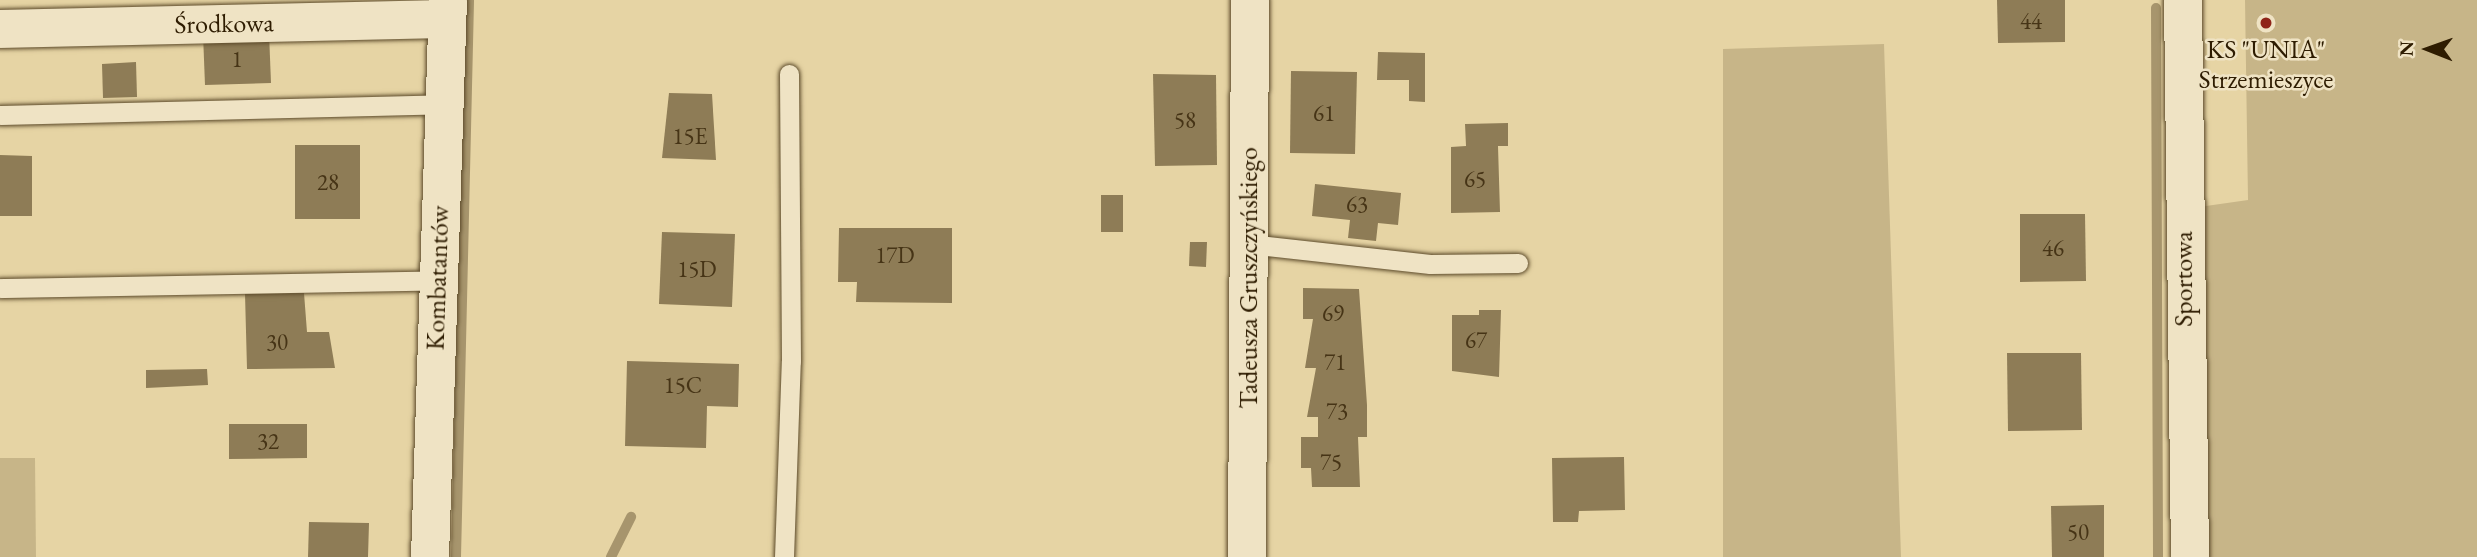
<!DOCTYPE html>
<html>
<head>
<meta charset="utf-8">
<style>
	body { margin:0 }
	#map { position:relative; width:2477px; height:557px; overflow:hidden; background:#e6d4a4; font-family:"EB Garamond",serif }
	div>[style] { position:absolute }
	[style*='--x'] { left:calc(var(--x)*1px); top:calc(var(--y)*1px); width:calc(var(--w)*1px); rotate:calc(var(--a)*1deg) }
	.green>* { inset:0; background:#c7b588 }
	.stream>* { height:10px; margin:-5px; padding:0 5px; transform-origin:5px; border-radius:5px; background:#a7956d }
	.building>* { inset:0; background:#8e7c56 }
	.roads { filter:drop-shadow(0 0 2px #5c4a2a) drop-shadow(0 0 2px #5c4a2a) }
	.lane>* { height:19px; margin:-9.5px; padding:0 9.5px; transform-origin:9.5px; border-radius:9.5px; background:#efe3c4 }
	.street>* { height:38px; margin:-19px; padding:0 19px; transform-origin:19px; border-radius:19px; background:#efe3c4 }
	.dots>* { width:19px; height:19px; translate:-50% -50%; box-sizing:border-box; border:4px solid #efe3c4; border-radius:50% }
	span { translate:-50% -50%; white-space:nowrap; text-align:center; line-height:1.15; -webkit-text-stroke:5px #efe3c4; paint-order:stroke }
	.number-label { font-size:23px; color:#463416 }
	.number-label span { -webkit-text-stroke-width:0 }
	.street-label { font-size:26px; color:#2e1c01 }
	.poi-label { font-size:26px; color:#2e1c01 }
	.north { position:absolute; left:2393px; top:14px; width:70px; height:70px; -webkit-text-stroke:5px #efe3c4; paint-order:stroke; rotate:271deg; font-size:19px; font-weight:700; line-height:28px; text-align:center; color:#2e1c01 }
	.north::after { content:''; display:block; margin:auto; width:24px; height:32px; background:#2e1c01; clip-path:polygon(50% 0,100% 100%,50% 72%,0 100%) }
</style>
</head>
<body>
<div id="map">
	<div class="green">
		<div style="clip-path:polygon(2245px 0,2477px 0,2477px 557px,2206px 557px,2199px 207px,2248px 200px)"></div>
		<div style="clip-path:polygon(1884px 44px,1901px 557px,1723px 557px,1723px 49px)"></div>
		<div style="clip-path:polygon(0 458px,35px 458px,36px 557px,0 557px)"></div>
	</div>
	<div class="stream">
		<div style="--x:2156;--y:8;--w:549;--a:89.79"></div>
		<div style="--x:456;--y:557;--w:557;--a:-88.66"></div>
		<div style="--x:611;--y:557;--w:45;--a:-63.4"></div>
	</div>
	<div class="building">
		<div style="clip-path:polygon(1997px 0,2065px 0,2065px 42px,1998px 43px)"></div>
		<div style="clip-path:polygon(269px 33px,271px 83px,205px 85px,203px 34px)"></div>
		<div style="clip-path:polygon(1378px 52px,1425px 53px,1425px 102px,1409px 101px,1409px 80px,1377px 80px)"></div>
		<div style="clip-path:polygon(136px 62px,137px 97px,103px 98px,102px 64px)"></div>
		<div style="clip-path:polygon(1291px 71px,1357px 72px,1355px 154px,1290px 153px)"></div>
		<div style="clip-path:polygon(1153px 74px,1216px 75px,1217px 165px,1155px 166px)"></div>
		<div style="clip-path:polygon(669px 93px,712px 94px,716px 160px,662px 158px)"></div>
		<div style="clip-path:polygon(1508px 123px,1508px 146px,1498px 146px,1500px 212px,1451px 213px,1451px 147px,1466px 146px,1465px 124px)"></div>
		<div style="clip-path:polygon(295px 145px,360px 145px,360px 219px,295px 219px)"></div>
		<div style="clip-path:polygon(0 155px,32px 156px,32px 216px,0 216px)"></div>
		<div style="clip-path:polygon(1315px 184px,1401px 193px,1398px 225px,1378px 223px,1376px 241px,1348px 238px,1350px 220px,1312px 216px)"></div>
		<div style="clip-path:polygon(1101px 195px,1123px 195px,1123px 232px,1101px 232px)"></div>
		<div style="clip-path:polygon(2020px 214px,2085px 214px,2086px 281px,2020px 282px)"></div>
		<div style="clip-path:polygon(839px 228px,952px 228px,952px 303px,856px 302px,857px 282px,838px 282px)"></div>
		<div style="clip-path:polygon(662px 232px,735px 234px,732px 307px,659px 304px)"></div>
		<div style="clip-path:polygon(1190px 242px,1207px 242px,1206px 267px,1189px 266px)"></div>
		<div style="clip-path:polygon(1303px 288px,1359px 289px,1367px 405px,1367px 437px,1358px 437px,1360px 487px,1312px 487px,1311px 468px,1301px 468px,1301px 437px,1318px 437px,1318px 417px,1307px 417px,1316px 368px,1305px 368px,1313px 319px,1303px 319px)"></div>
		<div style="clip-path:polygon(304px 293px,307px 332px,329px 332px,335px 368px,247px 369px,245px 294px)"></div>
		<div style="clip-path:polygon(1479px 310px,1501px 310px,1499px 377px,1452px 371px,1452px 315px,1479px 315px)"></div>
		<div style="clip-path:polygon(2007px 353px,2081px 353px,2082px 430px,2008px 431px)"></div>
		<div style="clip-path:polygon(627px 361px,739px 364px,738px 407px,707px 406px,706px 448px,625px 446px)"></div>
		<div style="clip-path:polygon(207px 369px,208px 385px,146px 388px,146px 370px)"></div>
		<div style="clip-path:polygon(229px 424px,307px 424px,307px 458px,229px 459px)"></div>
		<div style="clip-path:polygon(1624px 457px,1625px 510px,1579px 511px,1578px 522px,1553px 522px,1552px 458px)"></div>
		<div style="clip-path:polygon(2104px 505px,2104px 557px,2052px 557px,2051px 506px)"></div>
		<div style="clip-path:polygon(309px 522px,369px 523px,368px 557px,308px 557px)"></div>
	</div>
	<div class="roads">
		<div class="lane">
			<div style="--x:0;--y:115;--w:445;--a:-1.4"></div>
			<div style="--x:1249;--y:244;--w:182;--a:6.3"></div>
			<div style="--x:1430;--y:264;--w:88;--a:-0.7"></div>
			<div style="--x:0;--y:288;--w:438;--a:-1"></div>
			<div style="--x:784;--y:557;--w:196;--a:-88"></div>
			<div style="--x:791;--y:361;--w:287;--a:-90.4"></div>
		</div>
		<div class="street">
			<div style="--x:2183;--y:0;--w:557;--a:89.28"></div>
			<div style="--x:0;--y:29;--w:447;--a:-1.3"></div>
			<div style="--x:430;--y:557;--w:557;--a:-88.15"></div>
			<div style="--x:1247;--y:557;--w:557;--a:-89.69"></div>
		</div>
	</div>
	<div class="dots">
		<div style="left:2266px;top:23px;background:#8f2418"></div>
	</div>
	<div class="number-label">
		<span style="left:2031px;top:21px">44</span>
		<span style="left:237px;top:59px">1</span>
		<span style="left:1324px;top:113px">61</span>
		<span style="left:1185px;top:120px">58</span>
		<span style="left:690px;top:136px">15E</span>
		<span style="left:1475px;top:179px">65</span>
		<span style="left:328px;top:182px">28</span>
		<span style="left:1357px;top:204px">63</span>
		<span style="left:2053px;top:248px">46</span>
		<span style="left:895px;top:255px">17D</span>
		<span style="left:697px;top:269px">15D</span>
		<span style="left:1333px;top:313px">69</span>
		<span style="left:1476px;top:340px">67</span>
		<span style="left:277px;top:342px">30</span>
		<span style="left:1335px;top:362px">71</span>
		<span style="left:683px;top:385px">15C</span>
		<span style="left:1337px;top:411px">73</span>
		<span style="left:268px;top:441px">32</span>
		<span style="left:1331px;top:462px">75</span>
		<span style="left:2078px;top:532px">50</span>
	</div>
	<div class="street-label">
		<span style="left:224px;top:24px;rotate:-1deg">Środkowa</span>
		<span style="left:438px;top:278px;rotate:-88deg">Kombatantów</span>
		<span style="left:1249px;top:278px;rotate:-90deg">Tadeusza Gruszczyńskiego</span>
		<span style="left:2184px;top:279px;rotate:-90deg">Sportowa</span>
	</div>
	<div class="poi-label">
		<span style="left:2266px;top:65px">KS "UNIA"<br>Strzemieszyce</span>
	</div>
	<div class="north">N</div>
</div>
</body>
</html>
